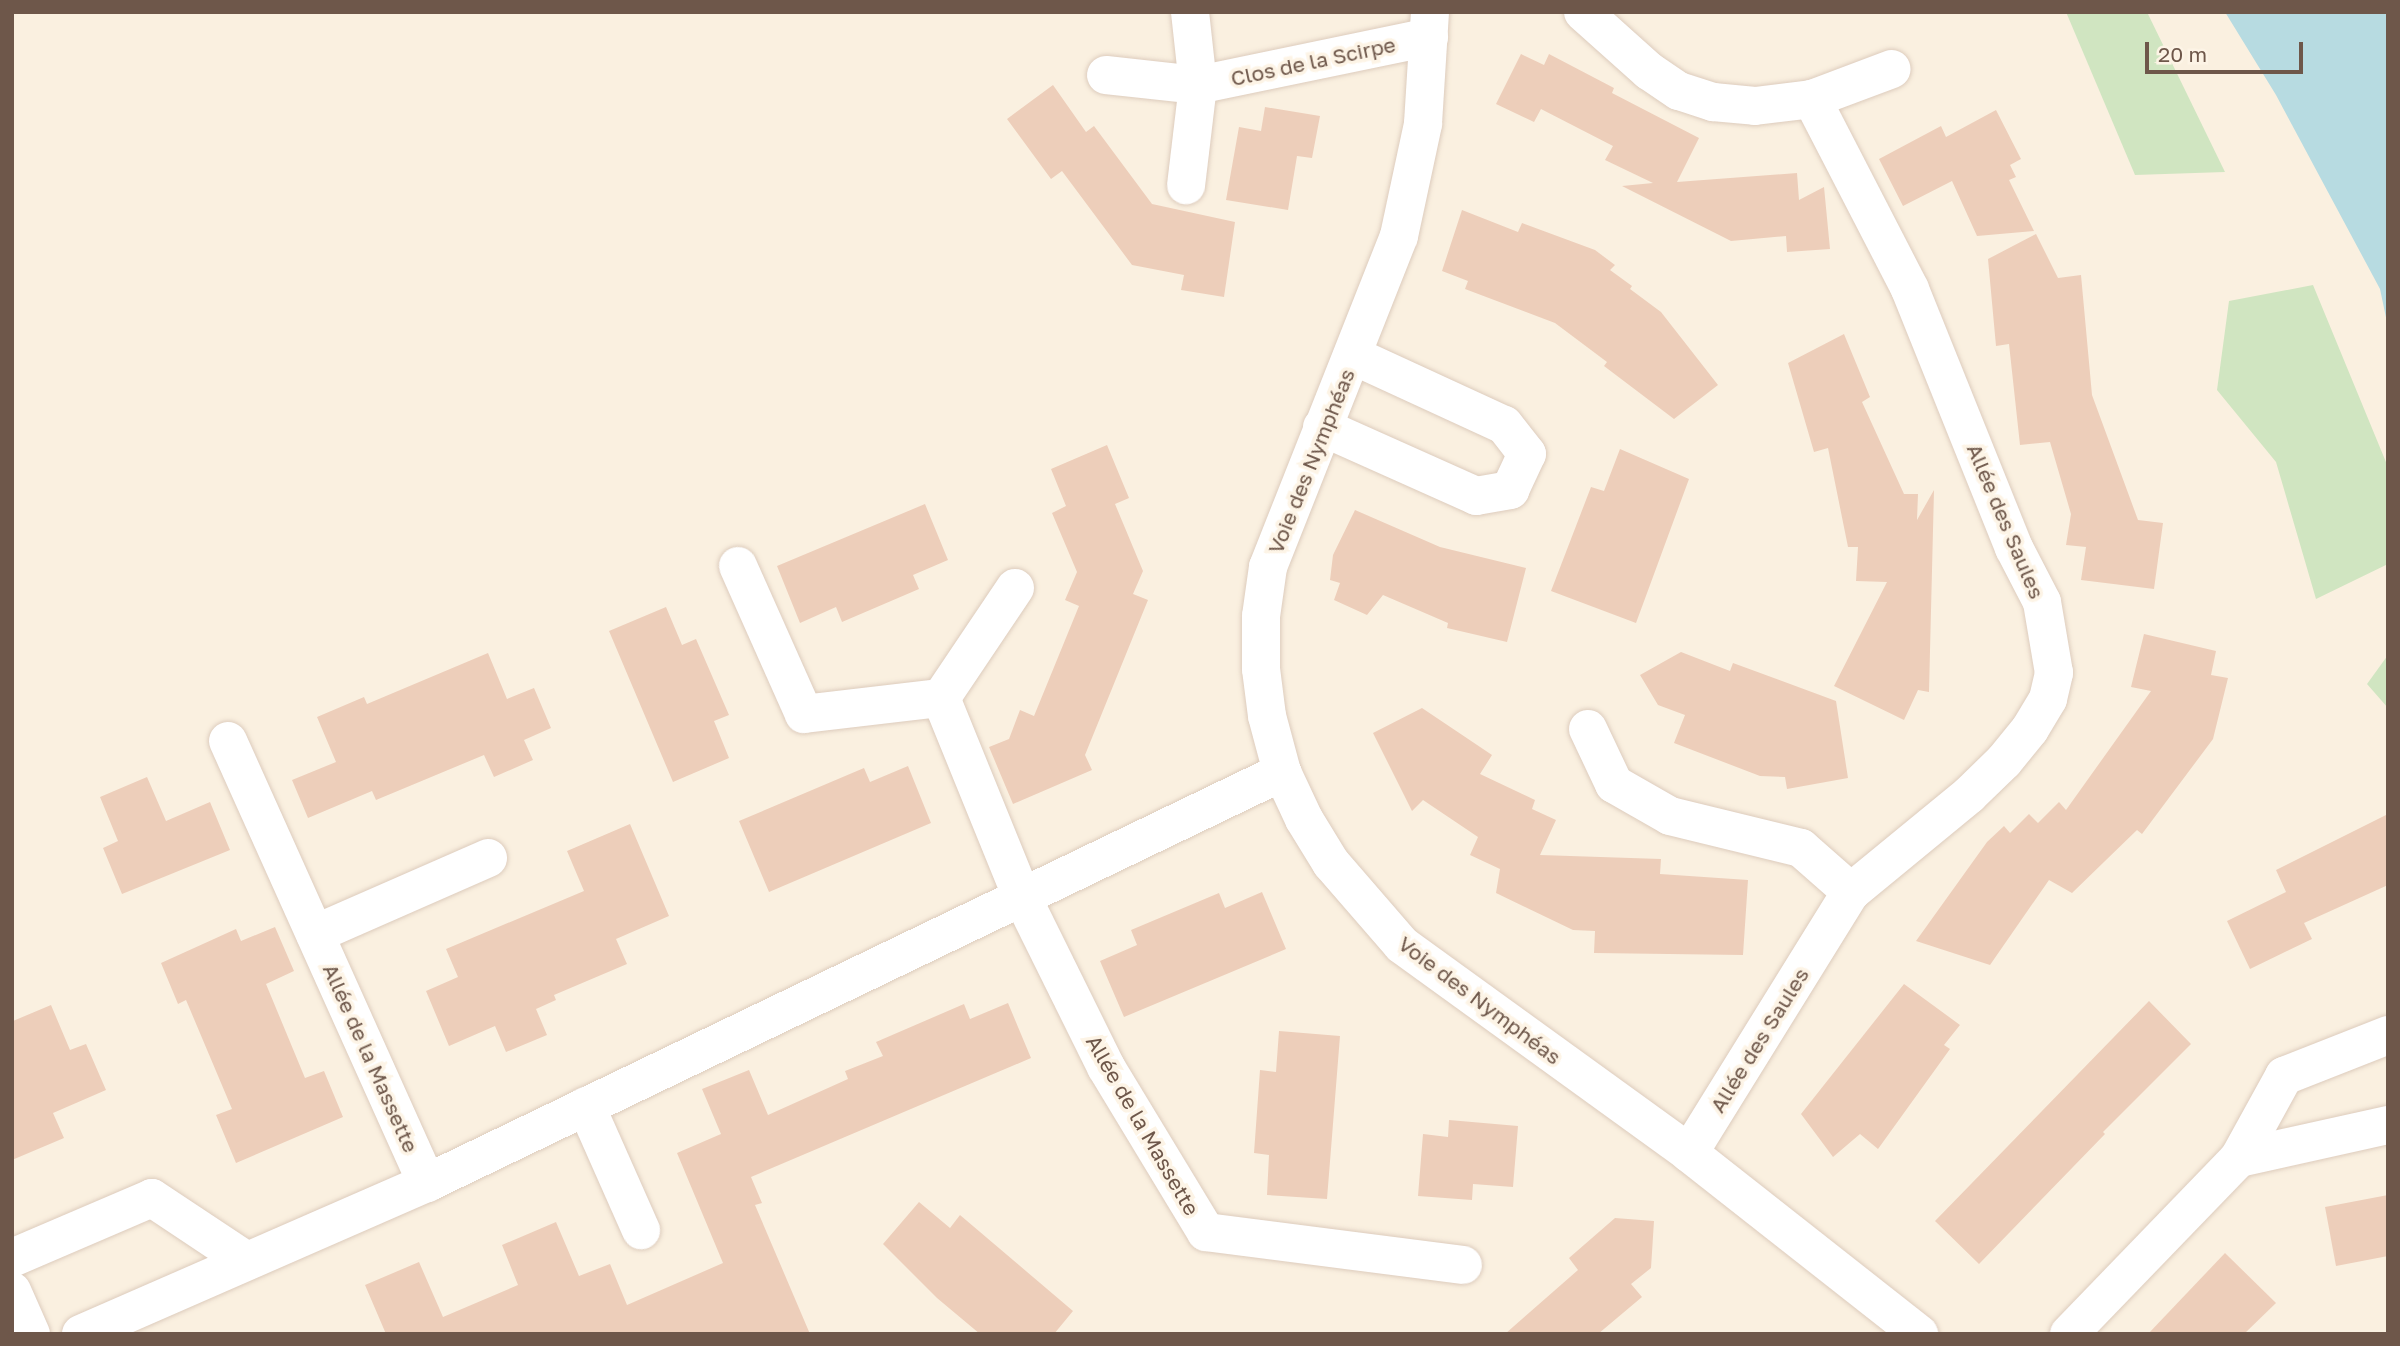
<!DOCTYPE html>
<html>
<head>
<meta charset="utf-8">
<style>
	body { margin:0 }
	#map { position:relative; width:2400px; height:1346px; overflow:hidden; background:#faf0e0; font-family:"Golos Text",sans-serif }
	div>[style] { position:absolute }
	[style*='--x'] { left:calc(var(--x)*1px); top:calc(var(--y)*1px); width:calc(var(--w)*1px); rotate:calc(var(--a)*1deg) }
	.green>* { inset:0; background:#d0e5c1 }
	.water>* { inset:0; background:#b7dbe1 }
	.building>* { inset:0; background:#edceba }
	.roads { filter:drop-shadow(0 0 2px #ddccbd) drop-shadow(0 0 2px #ddccbd) }
	.minor>* { height:38px; margin:-19px; padding:0 19px; transform-origin:19px; border-radius:19px; background:#fff }
	span { translate:-50% -50%; white-space:nowrap; text-align:center; line-height:1.15; -webkit-text-stroke:7px #fdf4e6; paint-order:stroke }
	.street-label { font-size:21px; color:#6e574a }
	.frame { position:absolute; inset:0; border:14px solid #6e574a; pointer-events:none }
	.scale { position:absolute; left:2145px; top:42px; width:158px; height:32px; box-sizing:border-box; border:4px solid #6e574a; border-top:0; padding-left:9px; font-size:21px; line-height:24px; white-space:nowrap; color:#6e574a; -webkit-text-stroke:5px #fdf4e6; paint-order:stroke }
</style>
</head>
<body>
<div id="map">
	<div class="green">
		<div style="clip-path:polygon(2066px 12px,2147px 12px,2225px 172px,2135px 175px)"></div>
		<div style="clip-path:polygon(2313px 285px,2388px 467px,2388px 564px,2316px 599px,2276px 462px,2217px 390px,2229px 301px)"></div>
		<div style="clip-path:polygon(2388px 655px,2388px 708px,2367px 684px)"></div>
	</div>
	<div class="water">
		<div style="clip-path:polygon(2225px 12px,2388px 12px,2388px 327px,2380px 289px,2276px 95px)"></div>
	</div>
	<div class="building">
		<div style="clip-path:polygon(1521px 54px,1544px 65px,1549px 54px,1614px 88px,1612px 93px,1699px 138px,1677px 182px,1797px 173px,1799px 200px,1824px 187px,1830px 249px,1787px 252px,1786px 236px,1731px 241px,1622px 186px,1653px 183px,1605px 160px,1613px 146px,1541px 109px,1534px 122px,1496px 104px)"></div>
		<div style="clip-path:polygon(1053px 85px,1086px 132px,1094px 126px,1152px 204px,1235px 222px,1224px 297px,1181px 290px,1184px 275px,1132px 265px,1062px 171px,1051px 179px,1007px 119px)"></div>
		<div style="clip-path:polygon(1265px 107px,1320px 116px,1312px 158px,1297px 156px,1288px 210px,1226px 200px,1239px 127px,1261px 131px)"></div>
		<div style="clip-path:polygon(1996px 110px,2021px 159px,2010px 165px,2016px 177px,2009px 180px,2034px 231px,1977px 236px,1952px 181px,1903px 206px,1879px 159px,1941px 126px,1946px 137px)"></div>
		<div style="clip-path:polygon(1462px 210px,1518px 232px,1522px 223px,1595px 250px,1615px 265px,1610px 270px,1632px 286px,1630px 289px,1661px 312px,1718px 385px,1674px 419px,1604px 366px,1607px 362px,1555px 323px,1465px 289px,1468px 281px,1442px 271px)"></div>
		<div style="clip-path:polygon(2036px 234px,2058px 278px,2081px 275px,2092px 395px,2138px 520px,2163px 523px,2154px 589px,2081px 580px,2086px 547px,2066px 545px,2071px 514px,2050px 442px,2020px 445px,2009px 344px,1996px 346px,1988px 259px)"></div>
		<div style="clip-path:polygon(1844px 334px,1870px 397px,1862px 402px,1904px 494px,1918px 494px,1917px 520px,1934px 490px,1929px 692px,1918px 690px,1904px 720px,1834px 686px,1887px 582px,1856px 581px,1858px 547px,1848px 547px,1828px 448px,1814px 452px,1788px 363px)"></div>
		<div style="clip-path:polygon(1107px 445px,1129px 498px,1115px 504px,1143px 571px,1133px 594px,1148px 600px,1085px 755px,1092px 770px,1013px 804px,989px 747px,1009px 739px,1020px 710px,1034px 716px,1079px 606px,1065px 600px,1077px 572px,1052px 513px,1066px 506px,1051px 469px)"></div>
		<div style="clip-path:polygon(1620px 449px,1689px 479px,1636px 623px,1551px 591px,1591px 487px,1604px 491px)"></div>
		<div style="clip-path:polygon(925px 504px,948px 560px,913px 575px,919px 589px,842px 622px,836px 607px,800px 623px,777px 566px)"></div>
		<div style="clip-path:polygon(1355px 510px,1440px 547px,1526px 568px,1507px 642px,1447px 628px,1448px 623px,1383px 595px,1367px 615px,1334px 600px,1340px 583px,1330px 580px,1333px 555px)"></div>
		<div style="clip-path:polygon(666px 607px,682px 645px,696px 639px,729px 715px,714px 721px,729px 758px,673px 782px,609px 631px)"></div>
		<div style="clip-path:polygon(2144px 634px,2216px 651px,2211px 675px,2228px 678px,2213px 739px,2142px 834px,2137px 830px,2072px 893px,2049px 880px,1990px 965px,1916px 941px,1987px 842px,2004px 826px,2010px 833px,2029px 814px,2038px 823px,2059px 802px,2066px 810px,2151px 691px,2131px 687px)"></div>
		<div style="clip-path:polygon(1681px 652px,1730px 671px,1733px 663px,1836px 701px,1848px 778px,1787px 789px,1785px 777px,1760px 776px,1674px 743px,1685px 715px,1658px 705px,1640px 675px)"></div>
		<div style="clip-path:polygon(488px 653px,507px 699px,534px 688px,551px 728px,524px 740px,533px 760px,494px 777px,484px 755px,376px 800px,372px 791px,308px 818px,292px 780px,336px 762px,317px 717px,364px 697px,367px 704px)"></div>
		<div style="clip-path:polygon(1422px 708px,1492px 755px,1480px 774px,1535px 800px,1532px 809px,1556px 820px,1540px 855px,1661px 859px,1660px 874px,1748px 880px,1743px 955px,1594px 953px,1595px 931px,1573px 930px,1496px 893px,1500px 869px,1470px 855px,1478px 837px,1423px 800px,1412px 811px,1373px 733px)"></div>
		<div style="clip-path:polygon(908px 766px,931px 823px,769px 892px,739px 821px,864px 768px,870px 782px)"></div>
		<div style="clip-path:polygon(147px 777px,166px 821px,210px 802px,230px 850px,122px 894px,103px 848px,118px 841px,100px 797px)"></div>
		<div style="clip-path:polygon(2388px 814px,2388px 885px,2304px 923px,2312px 939px,2250px 969px,2227px 921px,2286px 892px,2276px 870px)"></div>
		<div style="clip-path:polygon(630px 824px,669px 916px,616px 939px,627px 964px,554px 995px,556px 1000px,536px 1009px,547px 1035px,506px 1052px,495px 1026px,449px 1046px,426px 991px,458px 977px,446px 949px,584px 891px,567px 851px)"></div>
		<div style="clip-path:polygon(1262px 892px,1286px 949px,1124px 1017px,1100px 961px,1137px 945px,1131px 930px,1219px 893px,1225px 908px)"></div>
		<div style="clip-path:polygon(275px 927px,294px 971px,266px 984px,305px 1078px,324px 1071px,343px 1117px,236px 1163px,216px 1115px,232px 1109px,186px 1000px,178px 1004px,161px 963px,236px 929px,241px 941px)"></div>
		<div style="clip-path:polygon(1904px 984px,1960px 1025px,1944px 1045px,1950px 1049px,1878px 1149px,1860px 1134px,1833px 1157px,1801px 1114px)"></div>
		<div style="clip-path:polygon(2149px 1001px,2191px 1044px,2103px 1132px,2105px 1134px,1979px 1264px,1935px 1221px)"></div>
		<div style="clip-path:polygon(1008px 1003px,1031px 1058px,751px 1177px,762px 1203px,755px 1205px,810px 1334px,386px 1334px,365px 1285px,419px 1262px,443px 1317px,518px 1285px,502px 1245px,556px 1222px,579px 1276px,610px 1264px,627px 1305px,723px 1263px,677px 1153px,721px 1134px,702px 1089px,749px 1070px,768px 1115px,848px 1079px,845px 1071px,883px 1056px,876px 1042px,964px 1004px,970px 1019px)"></div>
		<div style="clip-path:polygon(51px 1005px,70px 1050px,86px 1044px,106px 1090px,53px 1113px,64px 1138px,12px 1160px,12px 1018px,13px 1021px)"></div>
		<div style="clip-path:polygon(1279px 1031px,1340px 1036px,1327px 1199px,1267px 1195px,1269px 1155px,1254px 1153px,1260px 1070px,1276px 1072px)"></div>
		<div style="clip-path:polygon(1449px 1120px,1518px 1126px,1513px 1187px,1473px 1184px,1472px 1200px,1418px 1196px,1423px 1134px,1448px 1137px)"></div>
		<div style="clip-path:polygon(2388px 1195px,2388px 1256px,2336px 1266px,2325px 1207px)"></div>
		<div style="clip-path:polygon(919px 1202px,950px 1228px,960px 1215px,1073px 1311px,1054px 1334px,980px 1334px,937px 1298px,883px 1244px)"></div>
		<div style="clip-path:polygon(1615px 1218px,1654px 1221px,1651px 1268px,1631px 1284px,1642px 1297px,1598px 1334px,1505px 1334px,1578px 1270px,1569px 1258px)"></div>
		<div style="clip-path:polygon(2225px 1253px,2276px 1303px,2244px 1334px,2148px 1334px)"></div>
	</div>
	<div class="roads">
		<div class="minor">
			<div style="--x:1190;--y:12;--w:73;--a:83.7"></div>
			<div style="--x:1198;--y:85;--w:236;--a:-11.7"></div>
			<div style="--x:1430;--y:12;--w:112;--a:93.6"></div>
			<div style="--x:1423;--y:124;--w:115;--a:102.1"></div>
			<div style="--x:1399;--y:236;--w:356;--a:111.6"></div>
			<div style="--x:1268;--y:567;--w:49;--a:98.1"></div>
			<div style="--x:1261;--y:616;--w:53;--a:90"></div>
			<div style="--x:1261;--y:669;--w:47;--a:82.7"></div>
			<div style="--x:1267;--y:716;--w:58;--a:75"></div>
			<div style="--x:1282;--y:772;--w:52;--a:64.9"></div>
			<div style="--x:1304;--y:819;--w:52;--a:58.5"></div>
			<div style="--x:1331;--y:863;--w:108;--a:49.1"></div>
			<div style="--x:1402;--y:945;--w:354;--a:35.9"></div>
			<div style="--x:1689;--y:1153;--w:293;--a:38.2"></div>
			<div style="--x:1583;--y:12;--w:89;--a:41.8"></div>
			<div style="--x:1649;--y:71;--w:36;--a:34"></div>
			<div style="--x:1679;--y:91;--w:36;--a:18"></div>
			<div style="--x:1713;--y:102;--w:42;--a:5.4"></div>
			<div style="--x:1755;--y:106;--w:57;--a:-7"></div>
			<div style="--x:1812;--y:99;--w:85;--a:-20.6"></div>
			<div style="--x:1106;--y:75;--w:93;--a:6.2"></div>
			<div style="--x:1198;--y:85;--w:101;--a:96.8"></div>
			<div style="--x:1322;--y:427;--w:169;--a:24.1"></div>
			<div style="--x:1476;--y:496;--w:35;--a:-10"></div>
			<div style="--x:1510;--y:490;--w:40;--a:-65"></div>
			<div style="--x:1527;--y:454;--w:37;--a:-128"></div>
			<div style="--x:1504;--y:425;--w:165;--a:-155.3"></div>
			<div style="--x:738;--y:566;--w:162;--a:66"></div>
			<div style="--x:804;--y:714;--w:138;--a:-6.7"></div>
			<div style="--x:1015;--y:588;--w:133;--a:123.9"></div>
			<div style="--x:941;--y:698;--w:215;--a:67.9"></div>
			<div style="--x:1022;--y:897;--w:190;--a:63.7"></div>
			<div style="--x:1106;--y:1067;--w:193;--a:58.8"></div>
			<div style="--x:1206;--y:1232;--w:259;--a:7.3"></div>
			<div style="--x:1588;--y:729;--w:61;--a:64.7"></div>
			<div style="--x:1614;--y:784;--w:64;--a:29.7"></div>
			<div style="--x:1670;--y:816;--w:135;--a:13.7"></div>
			<div style="--x:1801;--y:848;--w:67;--a:41.3"></div>
			<div style="--x:228;--y:741;--w:485;--a:65.8"></div>
			<div style="--x:315;--y:934;--w:189;--a:-23.7"></div>
			<div style="--x:586;--y:1106;--w:136;--a:66.1"></div>
			<div style="--x:1689;--y:1153;--w:307;--a:-58.2"></div>
			<div style="--x:1851;--y:892;--w:153;--a:-39.4"></div>
			<div style="--x:1969;--y:795;--w:49;--a:-44.2"></div>
			<div style="--x:2004;--y:761;--w:41;--a:-50.9"></div>
			<div style="--x:2030;--y:729;--w:35;--a:-59"></div>
			<div style="--x:2048;--y:699;--w:27;--a:-77"></div>
			<div style="--x:2054;--y:673;--w:72;--a:-99.6"></div>
			<div style="--x:2042;--y:602;--w:61;--a:-117.4"></div>
			<div style="--x:2014;--y:548;--w:279;--a:-111.9"></div>
			<div style="--x:1910;--y:289;--w:214;--a:-117.3"></div>
			<div style="--x:2239;--y:1158;--w:153;--a:-12.5"></div>
			<div style="--x:12;--y:1258;--w:152;--a:-23.2"></div>
			<div style="--x:152;--y:1198;--w:114;--a:33.6"></div>
			<div style="--x:12;--y:1291;--w:47;--a:66.2"></div>
			<div style="--x:81;--y:1334;--w:378;--a:-23.6"></div>
			<div style="--x:427;--y:1183;--w:949;--a:-25.67"></div>
			<div style="--x:2069;--y:1334;--w:245;--a:-46"></div>
			<div style="--x:2239;--y:1158;--w:94;--a:-61.2"></div>
			<div style="--x:2284;--y:1076;--w:112;--a:-21.5"></div>
		</div>
	</div>
	<div class="street-label">
		<span style="left:1313px;top:61px;rotate:-12deg">Clos de la Scirpe</span>
		<span style="left:1311px;top:461px;rotate:-68deg">Voie des Nymphéas</span>
		<span style="left:2006px;top:521px;rotate:67deg">Allée des Saules</span>
		<span style="left:1480px;top:1000px;rotate:37deg">Voie des Nymphéas</span>
		<span style="left:1759px;top:1040px;rotate:-58deg">Allée des Saules</span>
		<span style="left:371px;top:1058px;rotate:66deg">Allée de la Massette</span>
		<span style="left:1143px;top:1125px;rotate:60deg">Allée de la Massette</span>
	</div>
	<div class="frame"></div>
	<div class="scale">20 m</div>
</div>
</body>
</html>
